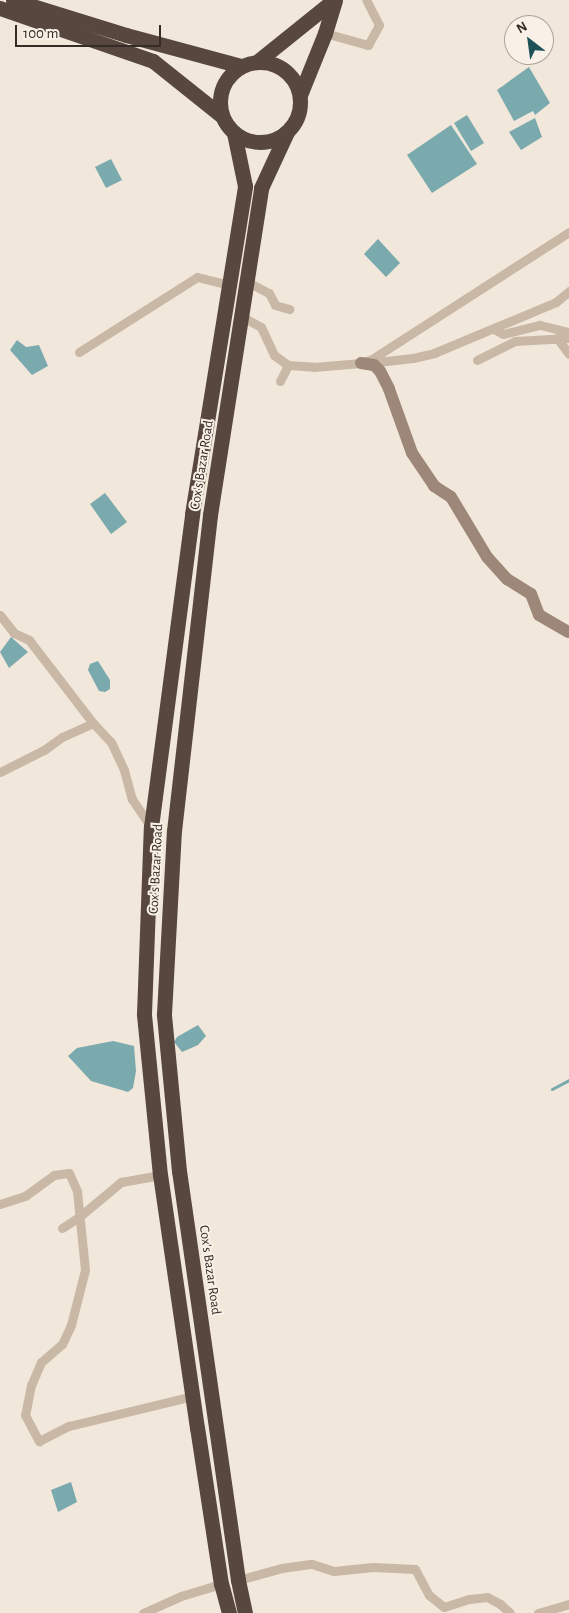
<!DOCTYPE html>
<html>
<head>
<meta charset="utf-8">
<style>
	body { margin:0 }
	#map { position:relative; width:569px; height:1613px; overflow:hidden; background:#f1e7da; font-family:"Alegreya Sans",sans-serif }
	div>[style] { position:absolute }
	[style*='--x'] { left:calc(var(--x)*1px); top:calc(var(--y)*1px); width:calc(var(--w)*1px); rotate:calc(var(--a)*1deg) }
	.water>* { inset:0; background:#7aaaae }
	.stream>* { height:3px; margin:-1.5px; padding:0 1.5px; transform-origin:1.5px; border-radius:1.5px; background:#7aaaae }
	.street>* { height:9px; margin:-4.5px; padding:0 4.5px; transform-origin:4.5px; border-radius:4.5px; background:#c9b8a6 }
	.secondary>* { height:12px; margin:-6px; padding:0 6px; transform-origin:6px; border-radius:6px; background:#9d8778 }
	.highway>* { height:15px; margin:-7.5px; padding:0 7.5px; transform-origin:7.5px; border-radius:7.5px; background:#57473e }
	.highway>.ring { margin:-7.5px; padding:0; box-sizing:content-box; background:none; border:15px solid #57473e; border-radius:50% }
	span { translate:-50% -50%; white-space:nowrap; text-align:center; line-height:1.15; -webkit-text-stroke:4px #f9f1e7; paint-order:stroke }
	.street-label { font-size:14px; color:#362c27 }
	.north { position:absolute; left:504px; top:15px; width:50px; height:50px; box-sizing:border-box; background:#f9f1e7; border:1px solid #aba29a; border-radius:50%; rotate:330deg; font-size:14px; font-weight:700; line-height:20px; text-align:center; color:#362c27 }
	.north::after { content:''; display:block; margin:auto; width:18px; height:22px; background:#1d5157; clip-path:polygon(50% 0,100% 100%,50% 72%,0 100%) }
	.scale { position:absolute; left:15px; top:25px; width:146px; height:22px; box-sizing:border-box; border:2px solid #362c27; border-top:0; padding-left:6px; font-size:15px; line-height:18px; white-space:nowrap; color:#362c27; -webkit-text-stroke:4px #f9f1e7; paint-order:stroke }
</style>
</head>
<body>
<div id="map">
	<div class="water">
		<div style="clip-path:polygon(529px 67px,550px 103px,535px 115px,533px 111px,514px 121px,497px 90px)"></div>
		<div style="clip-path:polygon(467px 115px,484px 143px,471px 151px,454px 123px)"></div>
		<div style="clip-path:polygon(535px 118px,542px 137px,521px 150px,509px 132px)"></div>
		<div style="clip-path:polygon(451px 125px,477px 164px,432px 193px,407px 155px)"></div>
		<div style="clip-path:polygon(111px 159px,122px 180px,106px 188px,95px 167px)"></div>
		<div style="clip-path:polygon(378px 239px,400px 263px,386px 277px,364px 254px)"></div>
		<div style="clip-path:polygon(17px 340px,26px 347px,39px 345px,48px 366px,32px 375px,10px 350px)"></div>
		<div style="clip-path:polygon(105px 493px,127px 522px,111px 534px,90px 504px)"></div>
		<div style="clip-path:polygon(11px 637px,28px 652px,9px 668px,0 652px)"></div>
		<div style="clip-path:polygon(98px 661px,110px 680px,110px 689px,105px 692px,99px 691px,88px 670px,90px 664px)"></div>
		<div style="clip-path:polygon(198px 1025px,206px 1036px,198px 1045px,182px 1052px,174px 1042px,177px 1037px)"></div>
		<div style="clip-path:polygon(113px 1041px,134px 1046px,136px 1071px,133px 1088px,128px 1092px,91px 1081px,68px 1056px,77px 1048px)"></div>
		<div style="clip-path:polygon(71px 1482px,77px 1502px,58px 1512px,51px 1490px)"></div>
	</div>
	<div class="stream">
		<div style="--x:552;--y:1089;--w:19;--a:-28"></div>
	</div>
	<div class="street">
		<div style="--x:325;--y:33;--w:45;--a:15.6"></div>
		<div style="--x:368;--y:45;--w:23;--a:-61"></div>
		<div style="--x:379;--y:25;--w:28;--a:-117"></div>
		<div style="--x:246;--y:281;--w:26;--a:28"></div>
		<div style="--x:269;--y:293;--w:13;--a:63"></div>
		<div style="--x:275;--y:305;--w:15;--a:16"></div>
		<div style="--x:241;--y:316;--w:23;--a:29"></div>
		<div style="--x:261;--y:327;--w:31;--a:65"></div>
		<div style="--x:274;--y:355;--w:17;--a:36"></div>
		<div style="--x:288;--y:365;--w:26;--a:4"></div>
		<div style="--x:314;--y:367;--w:47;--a:-4.9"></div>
		<div style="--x:361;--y:363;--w:12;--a:-20"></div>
		<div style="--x:372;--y:359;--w:234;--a:-32.8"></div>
		<div style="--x:494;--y:329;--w:10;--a:29"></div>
		<div style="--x:503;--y:334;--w:38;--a:-14"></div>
		<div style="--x:540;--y:325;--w:30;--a:14"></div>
		<div style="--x:557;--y:338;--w:20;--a:53"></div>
		<div style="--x:79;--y:352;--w:140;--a:-32.4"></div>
		<div style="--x:197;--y:277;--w:33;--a:14"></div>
		<div style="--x:477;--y:360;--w:42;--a:-26.6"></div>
		<div style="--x:515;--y:341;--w:54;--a:-3.2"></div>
		<div style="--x:369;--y:363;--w:44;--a:-6.5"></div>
		<div style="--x:413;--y:358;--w:22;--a:-13"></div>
		<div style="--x:434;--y:353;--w:132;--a:-22.7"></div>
		<div style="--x:556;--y:302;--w:17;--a:-40"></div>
		<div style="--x:280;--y:381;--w:18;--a:-63"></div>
		<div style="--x:0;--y:615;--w:23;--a:52"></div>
		<div style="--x:14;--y:633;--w:17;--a:25"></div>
		<div style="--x:29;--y:640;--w:105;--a:52.4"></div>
		<div style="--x:93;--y:723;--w:26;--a:47"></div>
		<div style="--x:111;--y:742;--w:31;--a:65"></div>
		<div style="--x:124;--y:770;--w:30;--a:75"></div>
		<div style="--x:132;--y:799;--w:34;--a:56"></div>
		<div style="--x:0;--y:772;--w:49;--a:-26.6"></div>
		<div style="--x:44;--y:750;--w:22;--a:-36"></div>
		<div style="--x:62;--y:737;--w:34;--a:-24"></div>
		<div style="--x:0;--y:1204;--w:26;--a:-18"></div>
		<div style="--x:25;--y:1196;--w:36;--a:-36"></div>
		<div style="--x:54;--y:1175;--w:15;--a:-8"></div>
		<div style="--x:69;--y:1173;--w:20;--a:66"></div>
		<div style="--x:77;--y:1191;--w:79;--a:84.2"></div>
		<div style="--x:85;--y:1270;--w:57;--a:104.3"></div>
		<div style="--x:71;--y:1325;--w:21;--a:115"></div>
		<div style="--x:62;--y:1344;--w:28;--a:139"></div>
		<div style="--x:41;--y:1362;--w:25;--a:113"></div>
		<div style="--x:31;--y:1385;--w:31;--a:101"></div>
		<div style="--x:25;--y:1415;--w:30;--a:62"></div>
		<div style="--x:39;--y:1441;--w:34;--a:-27"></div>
		<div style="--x:69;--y:1426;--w:128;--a:-13.6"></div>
		<div style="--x:62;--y:1228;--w:20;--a:-33"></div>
		<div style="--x:79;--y:1217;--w:55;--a:-39.8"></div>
		<div style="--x:121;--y:1182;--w:40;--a:-10"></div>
		<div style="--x:238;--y:1580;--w:46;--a:-15.3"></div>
		<div style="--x:282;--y:1568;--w:30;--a:-8"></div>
		<div style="--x:312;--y:1564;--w:23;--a:18"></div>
		<div style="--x:334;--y:1571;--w:39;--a:-6"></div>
		<div style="--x:373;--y:1567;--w:42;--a:2.7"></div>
		<div style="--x:415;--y:1569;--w:30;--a:62"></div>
		<div style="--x:429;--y:1595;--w:19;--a:39"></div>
		<div style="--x:444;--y:1607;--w:26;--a:-18"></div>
		<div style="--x:469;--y:1599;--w:18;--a:-6"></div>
		<div style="--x:487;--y:1597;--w:15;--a:28"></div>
		<div style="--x:500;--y:1604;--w:13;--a:42"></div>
		<div style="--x:143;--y:1613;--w:42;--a:-24.1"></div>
		<div style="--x:181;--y:1596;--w:42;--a:-16.7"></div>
		<div style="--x:538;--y:1613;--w:32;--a:-16"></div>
	</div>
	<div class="secondary">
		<div style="--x:361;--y:363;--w:13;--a:9"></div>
		<div style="--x:374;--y:365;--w:8;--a:45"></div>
		<div style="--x:380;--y:371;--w:20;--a:63"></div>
		<div style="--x:389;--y:389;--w:68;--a:70.2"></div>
		<div style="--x:412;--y:453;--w:40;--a:56"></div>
		<div style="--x:434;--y:486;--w:20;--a:33"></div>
		<div style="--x:451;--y:497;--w:70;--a:59"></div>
		<div style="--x:487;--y:557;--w:30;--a:48"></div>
		<div style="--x:507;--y:579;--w:28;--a:32"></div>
		<div style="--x:531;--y:594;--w:22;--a:69"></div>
		<div style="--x:539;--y:615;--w:34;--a:30"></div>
	</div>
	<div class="highway">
		<div style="--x:13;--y:0;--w:118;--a:17.2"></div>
		<div style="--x:126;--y:35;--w:119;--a:15.1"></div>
		<div style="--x:0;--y:8;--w:162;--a:19.1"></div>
		<div style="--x:153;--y:61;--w:88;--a:38.6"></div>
		<div style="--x:258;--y:61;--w:97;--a:-38.8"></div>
		<div class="ring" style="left:220px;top:62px;width:65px;height:65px"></div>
		<div style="--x:300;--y:95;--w:67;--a:-68"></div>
		<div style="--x:325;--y:33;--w:34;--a:-73"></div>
		<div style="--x:229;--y:1613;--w:30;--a:-105"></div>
		<div style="--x:221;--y:1584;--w:158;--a:-98.7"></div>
		<div style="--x:197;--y:1428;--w:256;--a:-98.3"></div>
		<div style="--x:160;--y:1175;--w:162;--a:-95.7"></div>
		<div style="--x:144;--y:1014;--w:187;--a:-87.9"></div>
		<div style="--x:151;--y:827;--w:316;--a:-82.5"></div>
		<div style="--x:192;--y:514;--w:332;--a:-80.8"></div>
		<div style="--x:245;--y:186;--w:54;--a:-101.7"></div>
		<div style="--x:245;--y:1613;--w:34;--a:-102"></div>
		<div style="--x:238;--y:1580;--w:413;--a:-98.2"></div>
		<div style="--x:179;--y:1171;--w:158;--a:-95.5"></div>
		<div style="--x:164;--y:1014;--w:183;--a:-86.9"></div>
		<div style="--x:174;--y:831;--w:318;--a:-83.5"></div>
		<div style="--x:210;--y:515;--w:331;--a:-81.1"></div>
		<div style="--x:261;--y:188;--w:62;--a:-65.1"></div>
	</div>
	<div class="street-label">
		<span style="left:202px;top:465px;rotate:-81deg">Cox's Bazar Road</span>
		<span style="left:156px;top:869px;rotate:-87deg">Cox's Bazar Road</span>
		<span style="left:210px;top:1270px;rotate:82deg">Cox's Bazar Road</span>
	</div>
	<div class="north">N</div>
	<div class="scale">100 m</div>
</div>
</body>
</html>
